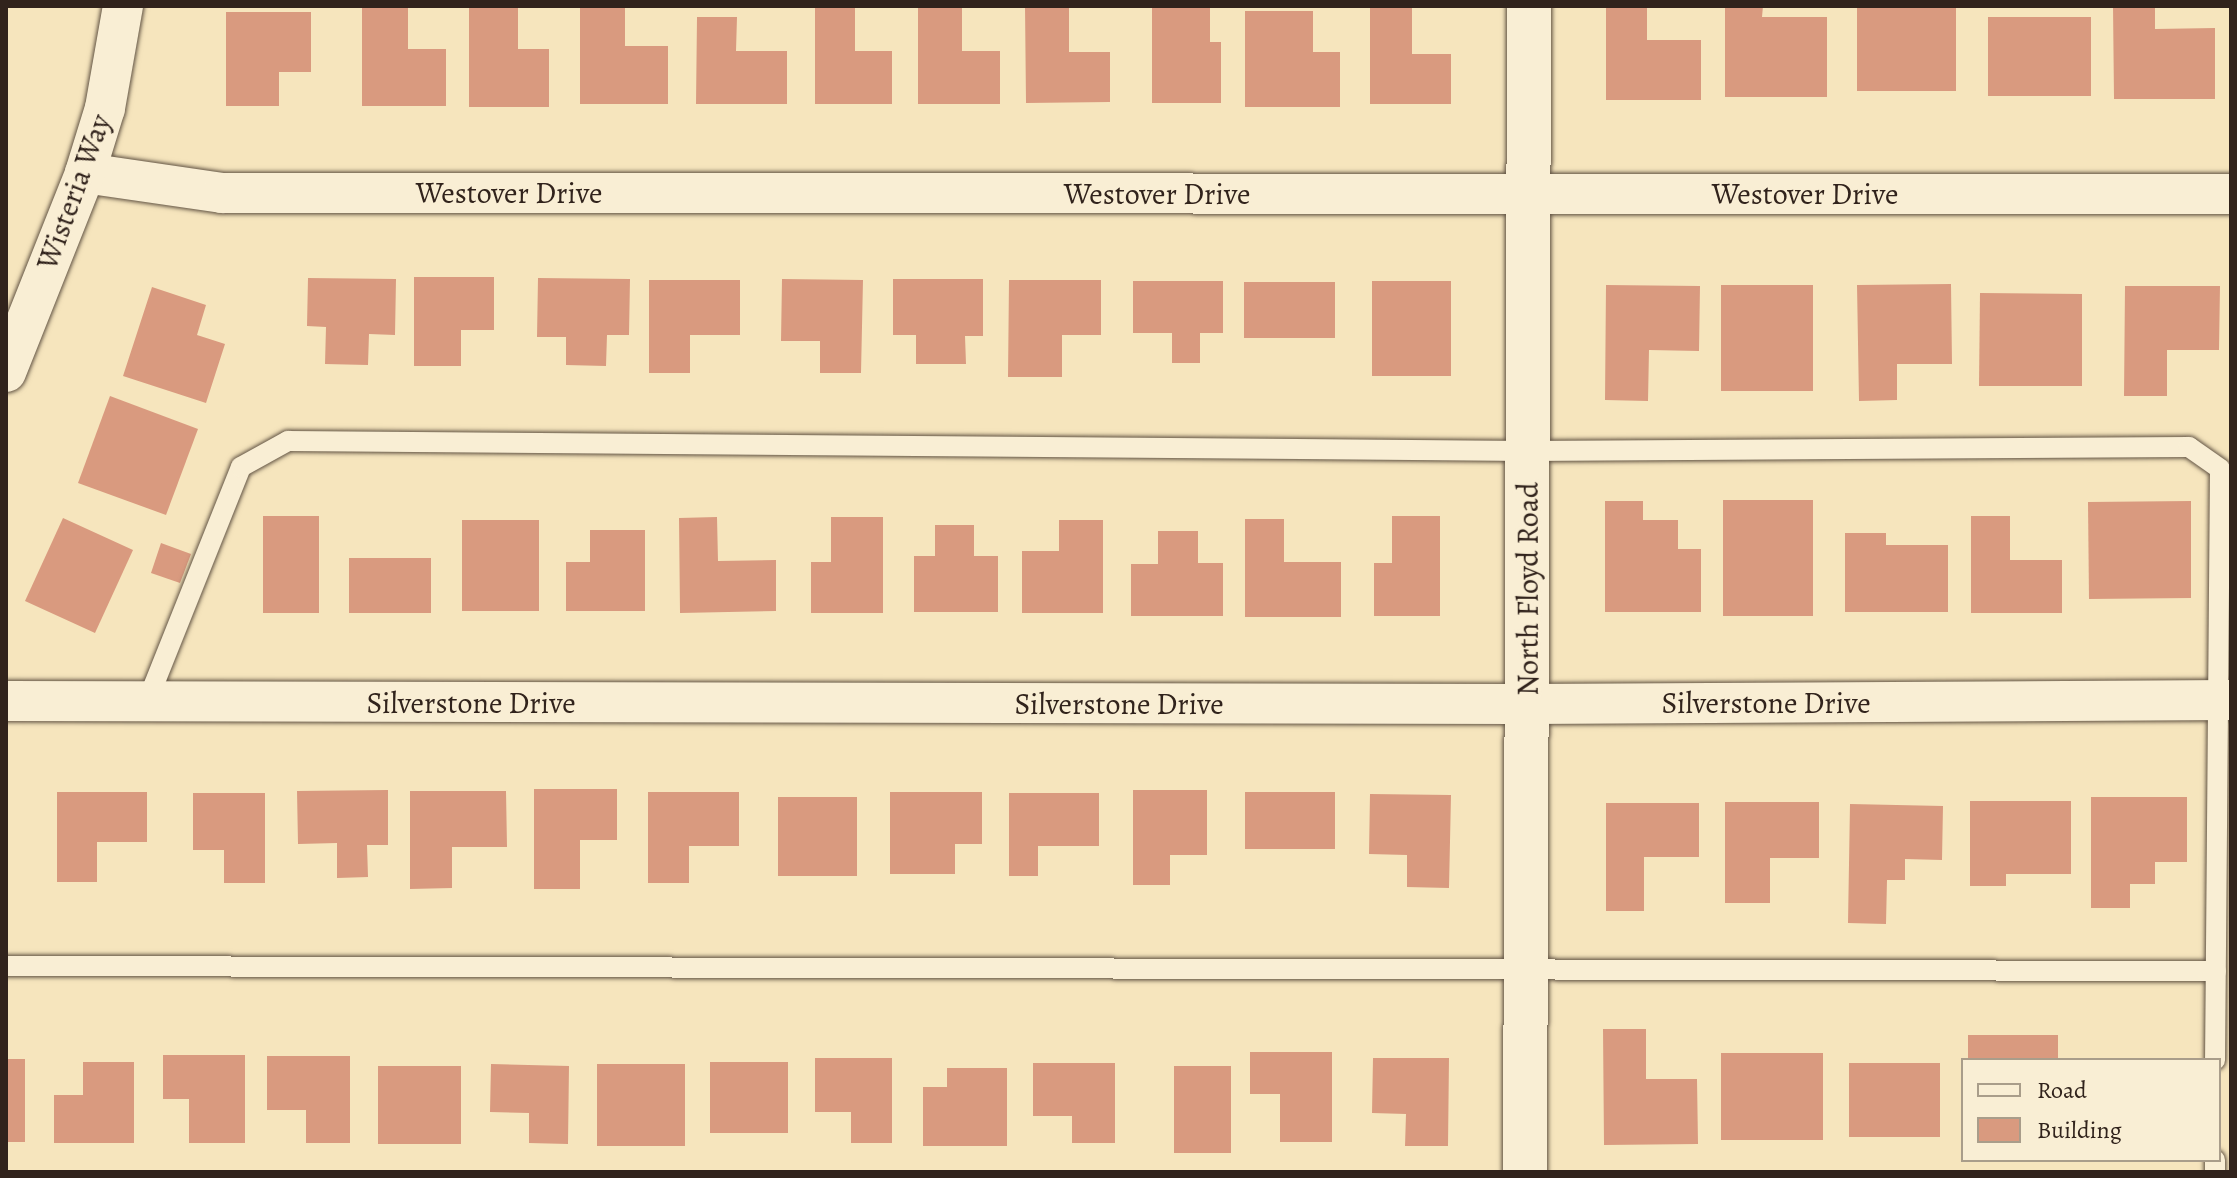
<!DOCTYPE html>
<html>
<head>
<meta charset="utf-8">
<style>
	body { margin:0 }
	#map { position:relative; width:2237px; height:1178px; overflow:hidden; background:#f6e5bd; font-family:Alegreya,serif }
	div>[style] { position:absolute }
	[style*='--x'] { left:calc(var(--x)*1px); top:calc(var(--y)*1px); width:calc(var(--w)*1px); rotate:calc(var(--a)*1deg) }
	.building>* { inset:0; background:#d99a7f }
	.roads { filter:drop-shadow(0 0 2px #625444) drop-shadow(0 0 2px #625444) }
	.service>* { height:20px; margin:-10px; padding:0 10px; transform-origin:10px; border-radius:10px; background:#f9eed4 }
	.minor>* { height:40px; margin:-20px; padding:0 20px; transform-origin:20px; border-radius:20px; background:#f9eed4 }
	.tertiary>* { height:44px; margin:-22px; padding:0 22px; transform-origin:22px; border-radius:22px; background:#f9eed4 }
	span { translate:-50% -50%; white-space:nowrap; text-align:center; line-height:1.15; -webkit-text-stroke:6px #f9eed4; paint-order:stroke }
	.street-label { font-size:30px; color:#31231c }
	.frame { position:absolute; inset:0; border:8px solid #31231c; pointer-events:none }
	.legend { position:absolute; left:1961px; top:1058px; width:260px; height:104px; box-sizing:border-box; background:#f9eed4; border:2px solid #a99d8a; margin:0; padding:10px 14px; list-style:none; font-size:24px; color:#31231c }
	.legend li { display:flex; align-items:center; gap:16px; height:40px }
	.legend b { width:40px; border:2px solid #a99d8a }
</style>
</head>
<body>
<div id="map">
	<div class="building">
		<div style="clip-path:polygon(362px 6px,408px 6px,408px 49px,446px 49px,446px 106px,362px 106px)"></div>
		<div style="clip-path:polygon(469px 6px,518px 6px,518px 49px,549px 49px,549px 107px,469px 107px)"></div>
		<div style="clip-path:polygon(580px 6px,625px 6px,625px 46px,668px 46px,668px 104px,580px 104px)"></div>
		<div style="clip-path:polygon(815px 6px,855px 6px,855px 51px,892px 51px,892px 104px,815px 104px)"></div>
		<div style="clip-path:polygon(918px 6px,962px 6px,962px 51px,1000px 51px,1000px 104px,918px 104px)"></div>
		<div style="clip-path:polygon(1025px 6px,1069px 6px,1069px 52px,1110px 52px,1110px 102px,1026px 103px)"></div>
		<div style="clip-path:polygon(1152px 6px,1210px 6px,1210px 42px,1221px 42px,1221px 103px,1152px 103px)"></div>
		<div style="clip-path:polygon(1370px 6px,1412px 6px,1412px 54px,1451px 54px,1451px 104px,1370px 104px)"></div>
		<div style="clip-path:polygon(1606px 6px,1647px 6px,1647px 40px,1701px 40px,1701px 100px,1606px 100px)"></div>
		<div style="clip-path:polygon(1725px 6px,1763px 6px,1762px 17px,1827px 17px,1827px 97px,1725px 97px)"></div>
		<div style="clip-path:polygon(1857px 6px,1956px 6px,1956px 91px,1857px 91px)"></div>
		<div style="clip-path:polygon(2113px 6px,2155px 6px,2155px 29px,2215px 28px,2215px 99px,2114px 99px)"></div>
		<div style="clip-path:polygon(1245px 11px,1313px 11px,1313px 52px,1340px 52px,1340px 107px,1245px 107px)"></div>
		<div style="clip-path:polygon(226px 12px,311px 12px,311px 72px,279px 72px,279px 106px,226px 106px)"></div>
		<div style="clip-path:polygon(697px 17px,737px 17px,736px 51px,787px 51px,787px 104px,696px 104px)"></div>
		<div style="clip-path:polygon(1988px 17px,2091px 17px,2091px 96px,1988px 96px)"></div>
		<div style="clip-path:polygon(414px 277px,494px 277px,494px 330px,461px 330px,461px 366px,414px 366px)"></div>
		<div style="clip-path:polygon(308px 278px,396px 279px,395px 335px,369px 334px,368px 365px,325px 364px,326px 327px,307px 326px)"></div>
		<div style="clip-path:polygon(538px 278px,630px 279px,629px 335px,607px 335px,606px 366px,566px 365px,566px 337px,537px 337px)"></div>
		<div style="clip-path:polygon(782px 279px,863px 280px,861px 373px,820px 373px,820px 341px,781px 341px)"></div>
		<div style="clip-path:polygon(893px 279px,983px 279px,983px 336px,965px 336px,966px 364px,916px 364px,916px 335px,893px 335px)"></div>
		<div style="clip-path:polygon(649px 280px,740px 280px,740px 335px,690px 335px,690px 373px,649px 373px)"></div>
		<div style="clip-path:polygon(1009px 280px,1101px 280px,1101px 335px,1062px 335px,1062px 377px,1008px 377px)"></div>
		<div style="clip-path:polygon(1133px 281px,1223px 281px,1223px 333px,1200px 333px,1200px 363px,1172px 363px,1172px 333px,1133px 333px)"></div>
		<div style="clip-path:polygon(1372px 281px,1451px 281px,1451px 376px,1372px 376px)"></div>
		<div style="clip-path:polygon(1244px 282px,1335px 282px,1335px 338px,1244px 338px)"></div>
		<div style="clip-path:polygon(1951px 284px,1952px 364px,1897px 364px,1897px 400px,1859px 401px,1857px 285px)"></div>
		<div style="clip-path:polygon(1606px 285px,1700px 286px,1699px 351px,1649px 350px,1648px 401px,1605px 400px)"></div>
		<div style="clip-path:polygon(1721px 285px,1813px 285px,1813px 391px,1721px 391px)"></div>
		<div style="clip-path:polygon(2125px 286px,2220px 286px,2219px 350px,2167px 350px,2167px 396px,2124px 396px)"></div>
		<div style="clip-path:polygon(152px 287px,206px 305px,197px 335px,225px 344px,206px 403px,123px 376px)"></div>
		<div style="clip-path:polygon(1980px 293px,2082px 294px,2082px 386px,1979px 386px)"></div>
		<div style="clip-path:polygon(110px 396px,198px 429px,166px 515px,78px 483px)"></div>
		<div style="clip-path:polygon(1723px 500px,1813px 500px,1813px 616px,1723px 616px)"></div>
		<div style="clip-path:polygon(1605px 501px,1643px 501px,1643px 520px,1678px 520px,1678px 549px,1701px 549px,1701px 612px,1605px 612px)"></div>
		<div style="clip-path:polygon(2191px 501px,2191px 598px,2089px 599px,2088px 502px)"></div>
		<div style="clip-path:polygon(263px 516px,319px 516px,319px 613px,263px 613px)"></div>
		<div style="clip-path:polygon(1392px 516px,1440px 516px,1440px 616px,1374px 616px,1374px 563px,1392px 563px)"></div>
		<div style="clip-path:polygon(1971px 516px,2010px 516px,2010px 560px,2062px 560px,2062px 613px,1971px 613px)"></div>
		<div style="clip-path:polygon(717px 517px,718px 561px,776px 560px,776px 611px,680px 613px,679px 518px)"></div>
		<div style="clip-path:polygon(831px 517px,883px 517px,883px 613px,811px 613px,811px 562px,831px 562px)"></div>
		<div style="clip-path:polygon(63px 518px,133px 550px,95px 633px,25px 601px)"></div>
		<div style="clip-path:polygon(1245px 519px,1284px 519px,1284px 562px,1341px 562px,1341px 617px,1245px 617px)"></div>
		<div style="clip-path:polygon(462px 520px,539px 520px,539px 611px,462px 611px)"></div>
		<div style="clip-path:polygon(1059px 520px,1103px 520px,1103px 613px,1022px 613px,1022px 551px,1059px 551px)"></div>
		<div style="clip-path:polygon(935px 525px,974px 525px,974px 556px,998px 556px,998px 612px,914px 612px,914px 556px,935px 556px)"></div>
		<div style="clip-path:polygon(590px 530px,645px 530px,645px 611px,566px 611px,566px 562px,590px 562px)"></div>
		<div style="clip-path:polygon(1158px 531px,1198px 531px,1198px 563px,1223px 563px,1223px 616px,1131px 616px,1131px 564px,1158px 564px)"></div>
		<div style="clip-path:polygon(1845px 533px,1886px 533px,1886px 545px,1948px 545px,1948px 612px,1845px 612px)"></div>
		<div style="clip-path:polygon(161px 543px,191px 554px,180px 583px,151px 573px)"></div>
		<div style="clip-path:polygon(349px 558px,431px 558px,431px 613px,349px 613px)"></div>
		<div style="clip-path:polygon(534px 789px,617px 789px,617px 840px,580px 840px,580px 889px,534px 889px)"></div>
		<div style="clip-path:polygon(388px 790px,388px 845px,367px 845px,368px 877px,337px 878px,337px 843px,298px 844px,297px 791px)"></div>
		<div style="clip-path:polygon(1133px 790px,1207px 790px,1207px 855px,1170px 855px,1170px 885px,1133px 885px)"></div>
		<div style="clip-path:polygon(410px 791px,506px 791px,507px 847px,452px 847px,452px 888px,410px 889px)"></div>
		<div style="clip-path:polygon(57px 792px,147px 792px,147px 842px,97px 842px,97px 882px,57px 882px)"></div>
		<div style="clip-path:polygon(648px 792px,739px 792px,739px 846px,689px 846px,689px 883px,648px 883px)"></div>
		<div style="clip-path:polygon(890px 792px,982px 792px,982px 844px,955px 844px,955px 874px,890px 874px)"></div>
		<div style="clip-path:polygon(1245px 792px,1335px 792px,1335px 849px,1245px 849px)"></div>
		<div style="clip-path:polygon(193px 793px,265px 793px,265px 883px,224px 883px,224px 850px,193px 850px)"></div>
		<div style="clip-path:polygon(1009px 793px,1099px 793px,1099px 846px,1038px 846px,1038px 876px,1009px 876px)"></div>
		<div style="clip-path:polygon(1370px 794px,1451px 795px,1449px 888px,1407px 887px,1407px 855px,1369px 854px)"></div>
		<div style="clip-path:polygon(778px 797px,857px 797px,857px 876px,778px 876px)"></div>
		<div style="clip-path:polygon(2091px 797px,2187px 797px,2187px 862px,2155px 862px,2155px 884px,2130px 884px,2130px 908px,2091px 908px)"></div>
		<div style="clip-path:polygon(1970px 801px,2071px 801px,2071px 874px,2006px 874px,2006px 886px,1970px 886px)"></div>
		<div style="clip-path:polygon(1725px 802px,1819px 802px,1819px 858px,1770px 858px,1770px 903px,1725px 903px)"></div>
		<div style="clip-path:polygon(1606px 803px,1699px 803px,1699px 857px,1644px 857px,1644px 911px,1606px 911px)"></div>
		<div style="clip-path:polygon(1850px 804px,1943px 806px,1942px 860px,1905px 859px,1905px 880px,1887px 880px,1886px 924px,1848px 923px)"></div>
		<div style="clip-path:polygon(1603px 1029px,1646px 1029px,1646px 1079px,1697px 1079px,1698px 1144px,1604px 1145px)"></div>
		<div style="clip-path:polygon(1968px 1035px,2058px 1035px,2058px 1060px,1968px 1060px)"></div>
		<div style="clip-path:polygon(1250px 1052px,1332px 1052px,1332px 1142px,1280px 1142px,1280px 1094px,1250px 1094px)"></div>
		<div style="clip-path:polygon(1721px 1053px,1823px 1053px,1823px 1140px,1721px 1140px)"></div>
		<div style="clip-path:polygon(163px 1055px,245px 1055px,245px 1143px,189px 1143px,189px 1099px,163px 1099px)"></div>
		<div style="clip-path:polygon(267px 1056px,350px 1056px,350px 1143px,306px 1143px,306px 1110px,267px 1110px)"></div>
		<div style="clip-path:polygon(815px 1058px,892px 1058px,892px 1143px,851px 1143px,851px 1112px,815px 1112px)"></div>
		<div style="clip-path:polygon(1373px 1058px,1449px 1058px,1448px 1146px,1405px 1146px,1406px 1114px,1372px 1113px)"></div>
		<div style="clip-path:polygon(6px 1059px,25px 1059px,25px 1142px,6px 1142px)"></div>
		<div style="clip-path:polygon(83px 1062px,134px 1062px,134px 1143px,54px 1143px,54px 1095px,83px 1095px)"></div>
		<div style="clip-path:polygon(710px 1062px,788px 1062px,788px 1133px,710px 1133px)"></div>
		<div style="clip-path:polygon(1033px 1063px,1115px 1063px,1115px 1143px,1072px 1143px,1072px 1116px,1033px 1116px)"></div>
		<div style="clip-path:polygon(1849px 1063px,1940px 1063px,1940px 1137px,1849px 1137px)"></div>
		<div style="clip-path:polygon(491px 1064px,569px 1066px,568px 1144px,529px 1143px,529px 1113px,490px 1112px)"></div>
		<div style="clip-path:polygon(597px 1064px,685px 1064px,685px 1146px,597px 1146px)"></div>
		<div style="clip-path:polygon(378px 1066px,461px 1066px,461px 1144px,378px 1144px)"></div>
		<div style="clip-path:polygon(1174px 1066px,1231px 1066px,1231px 1153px,1174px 1153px)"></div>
		<div style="clip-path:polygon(947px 1068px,1007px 1068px,1007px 1146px,923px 1146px,923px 1087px,947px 1087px)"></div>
	</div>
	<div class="roads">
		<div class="service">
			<div style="--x:147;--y:702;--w:253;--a:-68.2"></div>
			<div style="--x:241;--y:467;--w:54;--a:-29"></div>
			<div style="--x:288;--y:441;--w:1239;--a:0.46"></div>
			<div style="--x:1527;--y:451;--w:662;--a:-0.35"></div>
			<div style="--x:2189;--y:447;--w:38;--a:35"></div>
			<div style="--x:2220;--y:469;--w:591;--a:90.48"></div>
			<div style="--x:6;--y:966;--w:2210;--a:0.13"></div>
			<div style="--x:2215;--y:1172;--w:12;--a:-90"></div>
		</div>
		<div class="minor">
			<div style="--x:85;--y:173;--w:138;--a:8.3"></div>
			<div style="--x:222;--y:193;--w:2009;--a:0.03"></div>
			<div style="--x:6;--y:372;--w:214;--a:-68.3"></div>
			<div style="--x:85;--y:173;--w:68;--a:-72.9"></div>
			<div style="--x:105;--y:108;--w:104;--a:-80"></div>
			<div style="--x:6;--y:701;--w:1523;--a:0.11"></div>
			<div style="--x:1529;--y:704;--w:702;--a:-0.33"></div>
		</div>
		<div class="tertiary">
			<div style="--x:1525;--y:1172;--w:1166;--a:-89.8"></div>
		</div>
	</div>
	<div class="street-label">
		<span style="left:74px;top:192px;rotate:-70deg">Wisteria Way</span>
		<span style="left:509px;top:193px">Westover Drive</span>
		<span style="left:1157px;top:194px">Westover Drive</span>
		<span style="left:1805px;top:194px">Westover Drive</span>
		<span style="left:1528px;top:589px;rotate:-90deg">North Floyd Road</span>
		<span style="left:471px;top:703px">Silverstone Drive</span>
		<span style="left:1766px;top:703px">Silverstone Drive</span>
		<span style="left:1119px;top:704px">Silverstone Drive</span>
	</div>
	<div class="frame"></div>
	<ul class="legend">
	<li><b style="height:10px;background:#f9eed4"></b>Road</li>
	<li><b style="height:22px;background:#d99a7f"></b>Building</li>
	</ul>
</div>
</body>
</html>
